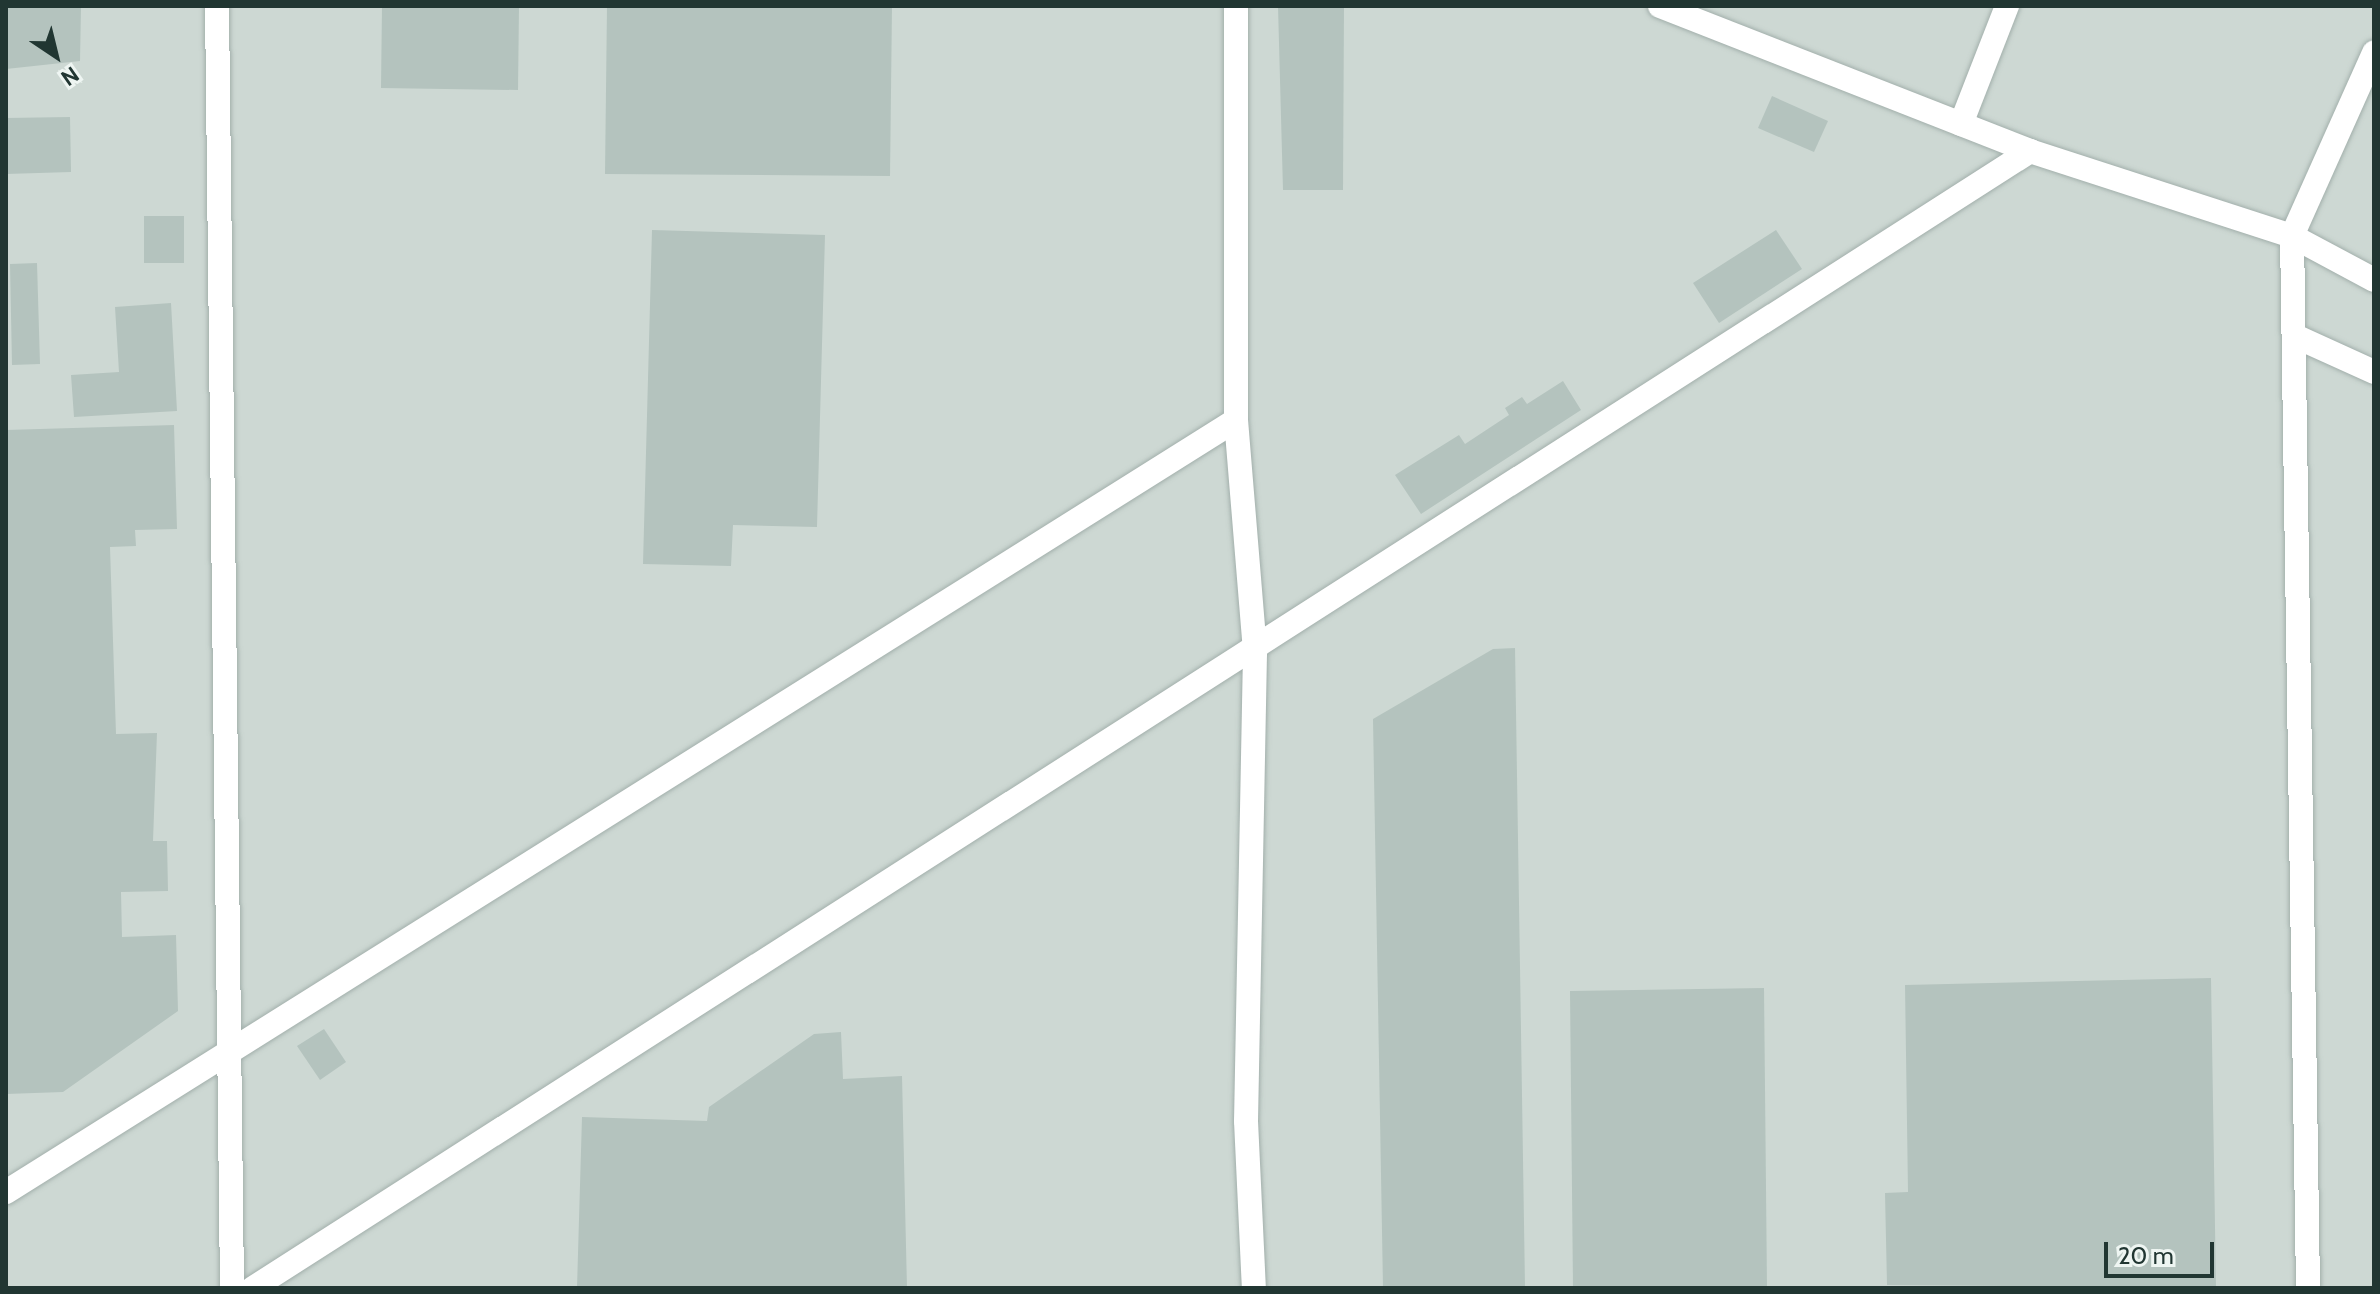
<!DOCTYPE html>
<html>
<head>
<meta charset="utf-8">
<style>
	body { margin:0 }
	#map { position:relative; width:2380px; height:1294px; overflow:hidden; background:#dfe8e4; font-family:Cabin,sans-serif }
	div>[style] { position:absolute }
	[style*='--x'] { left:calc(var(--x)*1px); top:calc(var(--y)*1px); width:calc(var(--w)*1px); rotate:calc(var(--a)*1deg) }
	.built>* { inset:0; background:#cdd8d3 }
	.building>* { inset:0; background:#b4c3be }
	.roads { filter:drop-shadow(0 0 2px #a2afab) drop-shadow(0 0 2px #a2afab) }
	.minor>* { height:24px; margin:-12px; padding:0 12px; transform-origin:12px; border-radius:12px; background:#fff }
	span { translate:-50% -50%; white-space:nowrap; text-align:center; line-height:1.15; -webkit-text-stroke:7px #eef5f2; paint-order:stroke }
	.frame { position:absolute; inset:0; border:8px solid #213632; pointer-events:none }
	.north { position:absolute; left:16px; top:16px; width:80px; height:80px; -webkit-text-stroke:6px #eef5f2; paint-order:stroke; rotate:145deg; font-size:22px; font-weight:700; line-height:32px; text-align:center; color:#213632 }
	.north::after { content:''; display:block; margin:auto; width:28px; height:36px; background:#213632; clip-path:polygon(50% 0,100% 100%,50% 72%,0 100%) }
	.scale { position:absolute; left:2104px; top:1242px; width:110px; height:36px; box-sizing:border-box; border:4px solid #213632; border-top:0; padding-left:10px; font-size:24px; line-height:28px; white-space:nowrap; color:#213632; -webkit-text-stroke:6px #eef5f2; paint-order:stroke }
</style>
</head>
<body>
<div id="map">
	<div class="built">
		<div style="clip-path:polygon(6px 6px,2374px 6px,2374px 1288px,6px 1288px)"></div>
	</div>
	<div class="building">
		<div style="clip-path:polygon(6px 6px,81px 6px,80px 61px,6px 69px)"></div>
		<div style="clip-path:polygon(382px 6px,519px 6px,518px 90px,381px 88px)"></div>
		<div style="clip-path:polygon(607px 6px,892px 6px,890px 176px,605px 174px)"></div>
		<div style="clip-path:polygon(1278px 6px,1344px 6px,1343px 190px,1283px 190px)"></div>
		<div style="clip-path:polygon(1772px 96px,1828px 121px,1814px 152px,1758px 128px)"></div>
		<div style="clip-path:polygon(70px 117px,71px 172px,6px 174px,6px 118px)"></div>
		<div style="clip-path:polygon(144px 216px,184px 216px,184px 263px,144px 263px)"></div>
		<div style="clip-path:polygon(652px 230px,825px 235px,817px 527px,733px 525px,731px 566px,643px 564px)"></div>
		<div style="clip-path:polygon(1776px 230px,1802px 269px,1719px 323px,1693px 283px)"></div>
		<div style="clip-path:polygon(37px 263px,40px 364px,12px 365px,10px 264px)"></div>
		<div style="clip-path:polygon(171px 303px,177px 411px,74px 417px,71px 375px,119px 372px,115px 307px)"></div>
		<div style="clip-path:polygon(1563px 381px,1581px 410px,1421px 514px,1395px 475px,1459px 435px,1465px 444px,1509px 415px,1505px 408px,1522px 397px,1527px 404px)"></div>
		<div style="clip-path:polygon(174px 425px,177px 529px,135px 530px,136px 546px,110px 547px,116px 734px,157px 733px,153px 841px,167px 841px,168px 891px,121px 892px,122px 937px,176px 935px,178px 1011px,63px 1092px,6px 1094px,6px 430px)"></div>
		<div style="clip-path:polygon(1515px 648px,1525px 1288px,1383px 1288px,1373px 719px,1493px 649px)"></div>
		<div style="clip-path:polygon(2211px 978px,2216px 1288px,1887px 1285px,1885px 1193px,1908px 1192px,1905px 985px)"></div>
		<div style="clip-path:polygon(1764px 988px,1767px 1288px,1573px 1288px,1570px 991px)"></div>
		<div style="clip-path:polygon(324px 1029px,346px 1062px,320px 1080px,297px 1046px)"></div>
		<div style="clip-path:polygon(841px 1032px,843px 1079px,902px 1076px,907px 1288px,577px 1288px,582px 1117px,707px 1121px,709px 1107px,814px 1034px)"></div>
	</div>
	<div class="roads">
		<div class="minor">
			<div style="--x:217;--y:6;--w:1282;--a:89.33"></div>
			<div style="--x:1236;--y:6;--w:414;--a:90"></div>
			<div style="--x:1236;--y:420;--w:234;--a:85.3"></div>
			<div style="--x:1255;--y:653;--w:468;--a:91.1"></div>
			<div style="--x:1246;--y:1121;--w:167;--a:87.3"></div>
			<div style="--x:1660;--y:6;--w:397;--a:21.4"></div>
			<div style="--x:2030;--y:151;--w:275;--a:18"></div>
			<div style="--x:2292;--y:236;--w:93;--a:28.2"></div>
			<div style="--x:1961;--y:124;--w:127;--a:-68.7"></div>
			<div style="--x:2297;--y:337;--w:85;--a:24.4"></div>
			<div style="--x:6;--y:1192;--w:1452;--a:-32.11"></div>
			<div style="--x:253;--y:1288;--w:2110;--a:-32.61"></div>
			<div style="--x:2308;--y:1288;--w:1052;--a:-90.87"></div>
			<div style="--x:2292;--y:236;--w:201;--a:-65.9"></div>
		</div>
	</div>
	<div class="frame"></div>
	<div class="north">N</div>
	<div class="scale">20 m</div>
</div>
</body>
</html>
